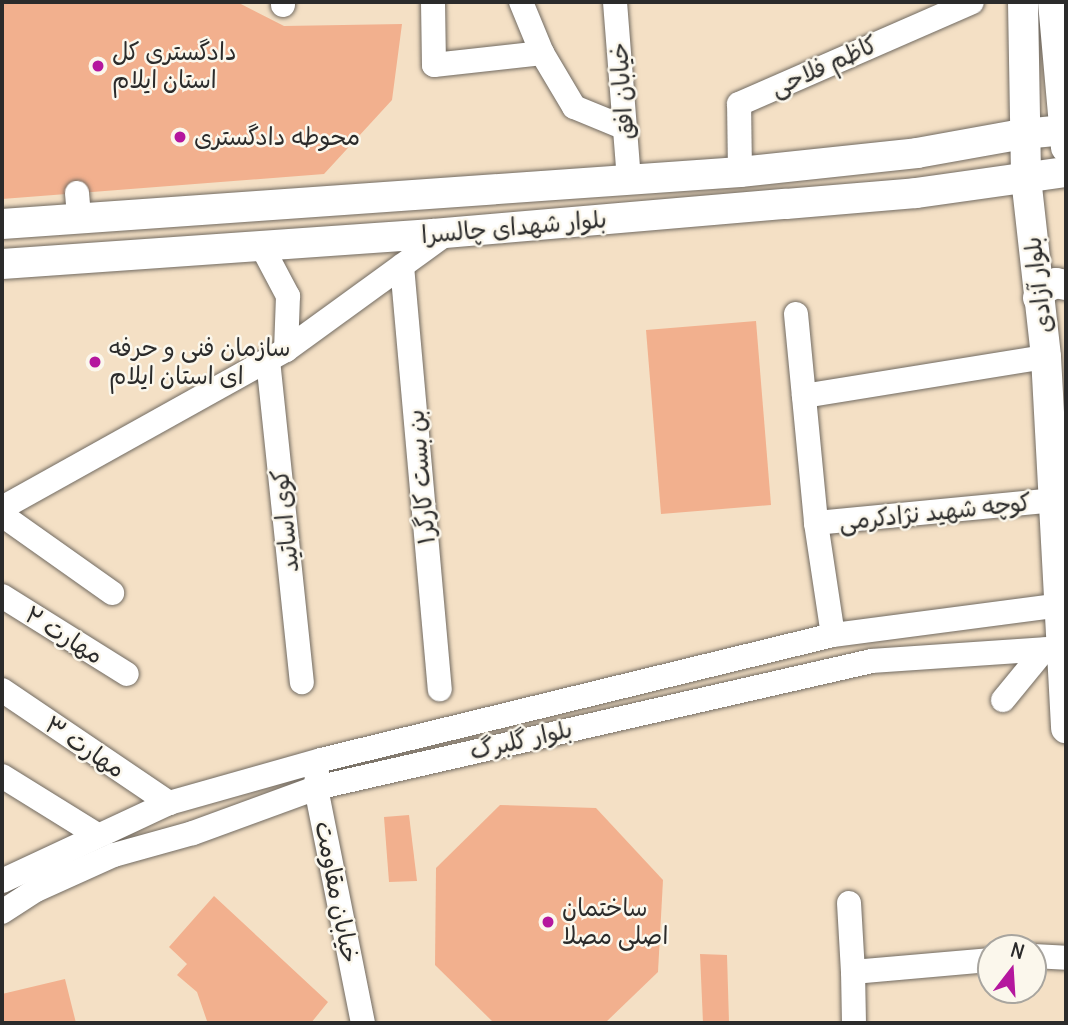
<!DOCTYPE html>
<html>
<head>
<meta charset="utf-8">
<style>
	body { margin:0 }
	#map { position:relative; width:1068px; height:1025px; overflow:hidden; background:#f4e0c5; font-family:Delius,"Playpen Sans Arabic",sans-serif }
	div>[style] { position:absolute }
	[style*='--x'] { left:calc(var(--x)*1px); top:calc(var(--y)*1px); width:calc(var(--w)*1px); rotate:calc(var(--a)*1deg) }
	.building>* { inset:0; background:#f2b08e }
	.roads { filter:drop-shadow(0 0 2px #716a61) drop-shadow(0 0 2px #716a61) }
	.minor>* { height:24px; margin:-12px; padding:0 12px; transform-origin:12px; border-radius:12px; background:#fff }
	.major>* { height:30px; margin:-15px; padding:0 15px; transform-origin:15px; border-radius:15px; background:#fff }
	.dots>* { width:19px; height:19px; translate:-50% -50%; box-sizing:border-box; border:4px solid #fbf7ec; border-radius:50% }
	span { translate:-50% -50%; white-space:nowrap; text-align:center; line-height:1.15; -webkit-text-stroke:5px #fbf7ec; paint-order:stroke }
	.poi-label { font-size:24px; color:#2b2b2b }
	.left { translate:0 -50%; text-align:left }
	.street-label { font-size:24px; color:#2b2b2b }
	.frame { position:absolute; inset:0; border:4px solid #2b2b2b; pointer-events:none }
	.north { position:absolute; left:977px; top:934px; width:70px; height:70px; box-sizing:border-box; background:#fbf7ec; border:2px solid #a8a59f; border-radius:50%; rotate:17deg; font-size:19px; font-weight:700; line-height:28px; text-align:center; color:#2b2b2b }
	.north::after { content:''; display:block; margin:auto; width:24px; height:32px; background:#b5179e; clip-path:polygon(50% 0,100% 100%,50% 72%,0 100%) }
</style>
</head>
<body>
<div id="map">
	<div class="building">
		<div style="clip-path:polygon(2px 2px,237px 2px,284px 26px,402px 24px,392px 100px,324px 174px,2px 199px)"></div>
		<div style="clip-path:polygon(756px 321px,771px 505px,661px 514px,646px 330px)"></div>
		<div style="clip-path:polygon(500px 805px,596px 808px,663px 880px,658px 972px,605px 1023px,494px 1023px,435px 965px,436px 868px)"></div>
		<div style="clip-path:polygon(409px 815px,417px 881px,389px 882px,384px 817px)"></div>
		<div style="clip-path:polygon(214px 896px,328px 1002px,311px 1023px,207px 1021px,197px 992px,177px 975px,187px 964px,169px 947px)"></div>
		<div style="clip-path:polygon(700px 954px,727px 955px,729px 1022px,703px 1023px)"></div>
		<div style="clip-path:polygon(65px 979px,76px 1023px,2px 1023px,2px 994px)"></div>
	</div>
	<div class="roads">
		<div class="minor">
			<div style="--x:283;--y:2;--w:3;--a:90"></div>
			<div style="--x:433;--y:2;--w:63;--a:89.1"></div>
			<div style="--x:434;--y:65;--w:109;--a:-6.3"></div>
			<div style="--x:521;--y:2;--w:55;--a:67.6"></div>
			<div style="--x:542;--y:53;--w:63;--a:59.3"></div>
			<div style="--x:574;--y:107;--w:55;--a:22.4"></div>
			<div style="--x:615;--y:2;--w:178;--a:85.5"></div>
			<div style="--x:740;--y:172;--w:68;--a:-90.8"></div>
			<div style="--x:739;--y:104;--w:254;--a:-23.6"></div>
			<div style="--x:77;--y:193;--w:25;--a:85"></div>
			<div style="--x:261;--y:245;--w:58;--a:62.1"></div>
			<div style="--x:288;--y:296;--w:54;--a:92.1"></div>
			<div style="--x:402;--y:266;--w:425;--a:84.9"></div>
			<div style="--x:796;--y:314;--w:210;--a:84.5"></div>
			<div style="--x:816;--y:523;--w:113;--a:81.4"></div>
			<div style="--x:268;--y:360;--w:324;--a:84"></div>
			<div style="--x:804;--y:396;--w:245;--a:-9.2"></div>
			<div style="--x:2;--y:508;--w:325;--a:-29.1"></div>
			<div style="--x:286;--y:350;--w:199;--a:-36"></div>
			<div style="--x:2;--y:515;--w:135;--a:35.3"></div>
			<div style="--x:816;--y:523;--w:239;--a:-5.5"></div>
			<div style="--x:2;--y:596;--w:147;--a:32"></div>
			<div style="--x:2;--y:690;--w:202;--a:34.1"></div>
			<div style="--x:1003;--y:700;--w:65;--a:-50.6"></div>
			<div style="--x:317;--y:773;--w:15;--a:94"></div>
			<div style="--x:316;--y:788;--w:240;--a:78.7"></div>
			<div style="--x:2;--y:776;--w:112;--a:31.8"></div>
			<div style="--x:2;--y:881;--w:184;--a:-25"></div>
			<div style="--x:169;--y:803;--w:158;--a:-15.8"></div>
			<div style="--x:321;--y:760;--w:527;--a:-13.72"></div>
			<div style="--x:833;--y:635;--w:229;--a:-7.5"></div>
			<div style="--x:849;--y:903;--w:69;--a:86.7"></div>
			<div style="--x:2;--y:912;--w:40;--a:-32.9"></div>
			<div style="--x:36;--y:890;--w:85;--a:-24.2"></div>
			<div style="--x:114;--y:855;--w:82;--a:-15.6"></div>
			<div style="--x:193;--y:833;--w:131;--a:-20.1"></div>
			<div style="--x:316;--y:788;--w:570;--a:-12.87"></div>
			<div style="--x:872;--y:661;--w:190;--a:-3.9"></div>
			<div style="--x:1033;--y:956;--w:33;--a:3"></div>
			<div style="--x:854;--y:1023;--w:51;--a:-91.1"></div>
			<div style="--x:853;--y:972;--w:139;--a:-5"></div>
		</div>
		<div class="major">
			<div style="--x:1023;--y:2;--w:176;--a:89"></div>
			<div style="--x:1026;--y:178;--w:180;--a:83.6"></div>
			<div style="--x:1046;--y:357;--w:372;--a:86.9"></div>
			<div style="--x:1053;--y:2;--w:146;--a:84.9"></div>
			<div style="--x:2;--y:224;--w:740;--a:-4.03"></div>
			<div style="--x:740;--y:172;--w:178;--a:-6.1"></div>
			<div style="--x:917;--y:153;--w:108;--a:-10.2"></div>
			<div style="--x:1023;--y:134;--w:42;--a:-5.4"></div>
			<div style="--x:2;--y:264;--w:432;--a:-4"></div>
			<div style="--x:433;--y:234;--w:354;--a:-4.9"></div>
			<div style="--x:786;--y:204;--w:130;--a:-4.8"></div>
			<div style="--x:916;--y:193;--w:151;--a:-8"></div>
			<div style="--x:1038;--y:298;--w:12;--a:-55"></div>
			<div style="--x:1045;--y:288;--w:12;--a:-24"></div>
			<div style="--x:1056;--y:283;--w:10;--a:11"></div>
		</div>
	</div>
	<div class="dots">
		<div style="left:98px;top:66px;background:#b5179e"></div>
		<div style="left:180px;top:137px;background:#b5179e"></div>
		<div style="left:95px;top:362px;background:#b5179e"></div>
		<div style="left:548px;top:922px;background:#b5179e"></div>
	</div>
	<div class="poi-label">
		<span class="left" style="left:112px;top:66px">دادگستری کل<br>استان ایلام</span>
		<span class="left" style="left:194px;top:137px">محوطه دادگستری</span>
		<span class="left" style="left:109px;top:362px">سازمان فنی و حرفه<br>ای استان ایلام</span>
		<span class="left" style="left:562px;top:922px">ساختمان<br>اصلی مصلا</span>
	</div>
	<div class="street-label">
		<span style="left:824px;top:66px;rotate:-24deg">کاظم فلاحی</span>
		<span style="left:622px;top:91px;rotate:-94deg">خیابان افق</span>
		<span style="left:514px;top:227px;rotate:-5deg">بلوار شهدای چالسرا</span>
		<span style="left:1038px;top:285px;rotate:-97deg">بلوار آزادی</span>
		<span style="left:421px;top:477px;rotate:-95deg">بن بست کارگر۱</span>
		<span style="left:935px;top:512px;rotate:-6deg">کوچه شهید نژادکرمی</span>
		<span style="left:285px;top:521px;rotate:-96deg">کوی اساتید</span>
		<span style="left:64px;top:635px;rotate:32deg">مهارت ۲</span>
		<span style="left:521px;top:740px;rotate:-13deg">بلوار گلبرگ</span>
		<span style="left:85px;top:747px;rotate:34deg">مهارت ۳</span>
		<span style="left:337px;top:892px;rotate:79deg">خیابان مقاومت</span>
	</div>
	<div class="frame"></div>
	<div class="north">N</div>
</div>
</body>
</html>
